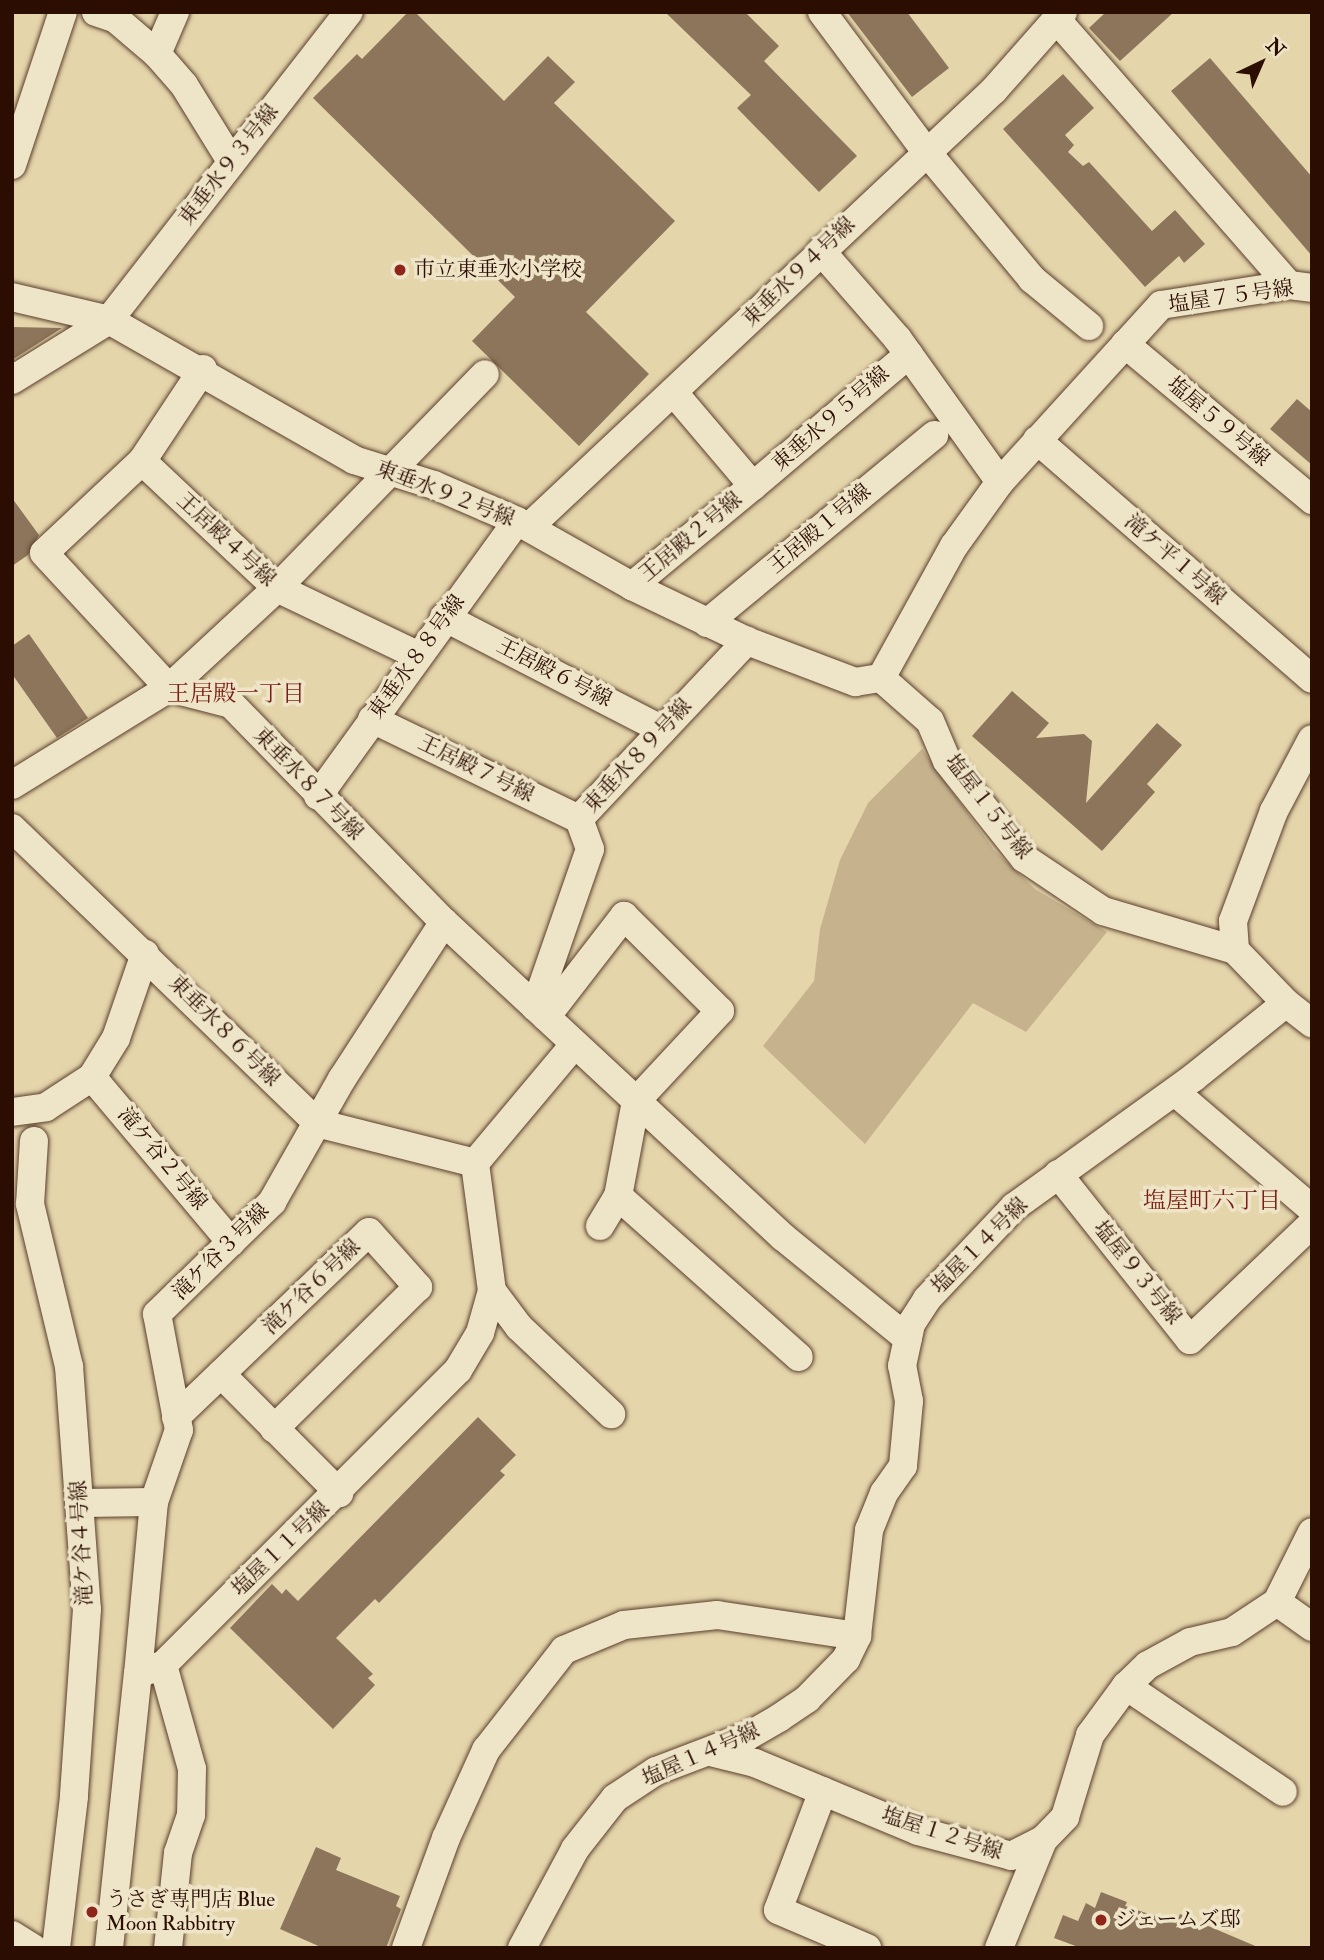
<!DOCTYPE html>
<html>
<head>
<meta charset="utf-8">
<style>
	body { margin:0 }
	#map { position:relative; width:1324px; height:1960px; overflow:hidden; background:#e5d5ab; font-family:"IM FELL Double Pica","Noto Serif JP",serif }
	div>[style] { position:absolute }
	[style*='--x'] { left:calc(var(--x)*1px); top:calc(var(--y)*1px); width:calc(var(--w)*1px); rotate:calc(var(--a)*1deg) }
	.green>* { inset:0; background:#c6b38e }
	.building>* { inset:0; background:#8c755a }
	.roads { filter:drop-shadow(0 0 2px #5a3f2c) drop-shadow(0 0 2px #5a3f2c) }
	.minor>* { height:28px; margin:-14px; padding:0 14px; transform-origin:14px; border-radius:14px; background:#eee4c8 }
	.dots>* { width:19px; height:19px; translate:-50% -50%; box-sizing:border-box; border:4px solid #eee4c8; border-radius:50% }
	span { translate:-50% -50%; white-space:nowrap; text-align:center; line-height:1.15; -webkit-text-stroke:7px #eee4c8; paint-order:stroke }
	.street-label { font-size:21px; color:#2c0d02 }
	.poi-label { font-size:21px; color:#2c0d02 }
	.left { translate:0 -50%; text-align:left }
	.neighbourhood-label { font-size:23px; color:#7a1f14 }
	.frame { position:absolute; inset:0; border:14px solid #2c0d02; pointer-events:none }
	.north { position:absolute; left:1226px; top:28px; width:70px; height:70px; -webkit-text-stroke:5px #eee4c8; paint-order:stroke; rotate:44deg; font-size:19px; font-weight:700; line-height:28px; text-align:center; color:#2c0d02 }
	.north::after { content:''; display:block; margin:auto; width:24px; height:32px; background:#2c0d02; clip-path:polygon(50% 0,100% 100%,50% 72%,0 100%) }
</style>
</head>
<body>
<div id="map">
	<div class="green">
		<div style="clip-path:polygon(922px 749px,994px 850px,1035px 889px,1107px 932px,1026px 1032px,973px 1003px,865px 1144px,763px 1046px,814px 981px,820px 929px,840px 860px,868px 803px)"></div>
	</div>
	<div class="building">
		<div style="clip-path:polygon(408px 12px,415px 12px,504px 101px,548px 56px,575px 82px,554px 103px,675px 221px,586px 312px,649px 374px,579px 446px,472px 341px,515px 297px,313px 98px,357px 54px,362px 59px)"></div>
		<div style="clip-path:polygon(665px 12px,745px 12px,779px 46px,764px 61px,857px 156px,819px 192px,737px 108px,751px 95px)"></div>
		<div style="clip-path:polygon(847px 12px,907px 12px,949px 68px,912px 97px)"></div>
		<div style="clip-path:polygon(1106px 12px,1174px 12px,1120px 61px,1089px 28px)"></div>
		<div style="clip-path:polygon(1210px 58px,1312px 177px,1312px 256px,1171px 91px)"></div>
		<div style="clip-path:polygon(1063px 74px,1094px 108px,1065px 135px,1074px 145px,1068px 152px,1083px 166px,1089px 162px,1152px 231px,1175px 210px,1205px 244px,1184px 263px,1179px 256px,1145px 287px,1003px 129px)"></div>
		<div style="clip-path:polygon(12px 327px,62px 328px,12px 360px)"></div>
		<div style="clip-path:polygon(1297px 399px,1312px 412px,1312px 465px,1270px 429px)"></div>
		<div style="clip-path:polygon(12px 498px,39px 535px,28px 555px,12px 566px)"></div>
		<div style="clip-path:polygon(29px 634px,88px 718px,57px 738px,12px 674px,12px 646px)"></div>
		<div style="clip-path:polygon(1012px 691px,1049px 723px,1036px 738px,1084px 734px,1092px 741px,1086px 803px,1157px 723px,1182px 745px,1147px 784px,1155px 792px,1102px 851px,972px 736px)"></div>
		<div style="clip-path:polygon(478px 1417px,516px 1455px,500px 1471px,505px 1475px,379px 1603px,375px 1599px,336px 1638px,373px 1674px,368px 1678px,375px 1685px,333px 1729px,230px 1628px,272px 1584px,282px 1594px,286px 1589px,298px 1601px)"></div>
		<div style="clip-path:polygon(316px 1847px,341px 1858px,336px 1870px,400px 1896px,396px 1906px,401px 1909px,386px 1948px,323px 1948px,280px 1929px)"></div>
		<div style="clip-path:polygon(1101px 1892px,1127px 1902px,1125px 1906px,1176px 1923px,1180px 1914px,1260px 1948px,1081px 1948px,1054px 1938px,1063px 1915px,1078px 1921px,1086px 1903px,1095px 1908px)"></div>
	</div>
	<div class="roads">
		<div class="minor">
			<div style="--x:96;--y:12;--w:21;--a:19"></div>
			<div style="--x:116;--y:19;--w:54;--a:40.5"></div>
			<div style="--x:157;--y:54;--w:41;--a:48.9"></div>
			<div style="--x:184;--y:85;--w:89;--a:58.3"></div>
			<div style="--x:822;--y:12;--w:172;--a:53.3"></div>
			<div style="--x:925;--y:150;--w:168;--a:50.3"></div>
			<div style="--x:1032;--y:279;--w:74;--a:39.5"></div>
			<div style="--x:1057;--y:20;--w:352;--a:48.8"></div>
			<div style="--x:157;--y:54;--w:46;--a:-66.8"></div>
			<div style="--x:12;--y:165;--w:161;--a:-71.6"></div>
			<div style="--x:821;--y:251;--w:116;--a:48.9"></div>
			<div style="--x:897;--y:338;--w:177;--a:54.4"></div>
			<div style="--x:12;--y:297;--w:100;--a:13.3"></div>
			<div style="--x:109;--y:320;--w:282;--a:29.7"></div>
			<div style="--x:354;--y:460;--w:84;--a:17.4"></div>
			<div style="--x:434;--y:485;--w:90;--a:23.4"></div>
			<div style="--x:517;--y:521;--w:132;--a:29.5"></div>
			<div style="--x:632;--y:586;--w:127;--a:25.6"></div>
			<div style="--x:747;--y:641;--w:116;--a:20.8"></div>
			<div style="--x:855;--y:682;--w:26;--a:-9"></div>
			<div style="--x:1125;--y:344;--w:244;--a:39.8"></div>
			<div style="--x:203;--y:369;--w:110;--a:123.5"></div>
			<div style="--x:142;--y:461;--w:185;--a:43.3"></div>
			<div style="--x:277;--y:588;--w:155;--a:25.6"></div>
			<div style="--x:12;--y:380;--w:114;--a:-31.7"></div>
			<div style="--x:109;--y:320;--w:390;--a:-52.1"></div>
			<div style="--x:1037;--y:440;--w:364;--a:41"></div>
			<div style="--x:142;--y:461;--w:134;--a:136.8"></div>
			<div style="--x:44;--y:553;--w:184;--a:47.2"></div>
			<div style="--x:169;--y:688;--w:147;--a:-42.8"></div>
			<div style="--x:277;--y:588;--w:298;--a:-45.8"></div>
			<div style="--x:753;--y:486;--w:204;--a:-40.2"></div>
			<div style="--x:529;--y:527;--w:638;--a:-43.22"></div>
			<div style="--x:994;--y:90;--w:104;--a:-48.5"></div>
			<div style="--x:632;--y:586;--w:157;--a:-39.6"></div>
			<div style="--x:753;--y:486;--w:122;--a:-130.3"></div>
			<div style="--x:444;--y:617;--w:246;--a:27.3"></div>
			<div style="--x:707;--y:623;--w:295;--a:-39.6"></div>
			<div style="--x:881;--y:678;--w:151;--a:-61.1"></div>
			<div style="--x:954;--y:546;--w:79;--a:-54.3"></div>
			<div style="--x:1000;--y:482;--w:239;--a:-47.7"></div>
			<div style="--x:1161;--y:305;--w:130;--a:-8.9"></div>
			<div style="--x:1289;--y:285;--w:23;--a:7"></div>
			<div style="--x:881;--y:678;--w:65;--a:41.3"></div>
			<div style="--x:930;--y:721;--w:43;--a:67"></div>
			<div style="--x:947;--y:761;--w:124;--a:51.6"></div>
			<div style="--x:1024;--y:858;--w:95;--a:33.9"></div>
			<div style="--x:1103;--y:911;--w:138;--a:16.5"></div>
			<div style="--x:372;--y:719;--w:230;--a:25.8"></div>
			<div style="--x:12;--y:785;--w:185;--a:-31.7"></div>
			<div style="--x:169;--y:688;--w:64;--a:14.5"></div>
			<div style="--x:231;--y:704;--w:305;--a:45.7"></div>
			<div style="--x:444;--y:922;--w:463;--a:42.9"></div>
			<div style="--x:783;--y:1237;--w:161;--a:39.2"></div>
			<div style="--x:318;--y:796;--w:339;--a:-54.1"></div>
			<div style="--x:12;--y:828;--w:424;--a:44"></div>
			<div style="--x:317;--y:1123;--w:163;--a:14.2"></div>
			<div style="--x:1286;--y:1003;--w:33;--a:38"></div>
			<div style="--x:535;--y:1007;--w:167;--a:-70.8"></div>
			<div style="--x:590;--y:849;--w:32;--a:-110"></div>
			<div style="--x:579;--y:819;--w:245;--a:-46.7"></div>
			<div style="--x:546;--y:1017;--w:128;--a:-52.3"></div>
			<div style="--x:624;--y:916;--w:135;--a:44.7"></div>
			<div style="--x:720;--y:1011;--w:123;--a:133"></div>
			<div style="--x:92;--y:1077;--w:216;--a:49.9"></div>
			<div style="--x:1175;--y:1092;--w:180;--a:40.5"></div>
			<div style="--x:636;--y:1101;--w:97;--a:100.7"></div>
			<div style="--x:618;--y:1196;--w:242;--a:41.7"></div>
			<div style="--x:12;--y:1112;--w:34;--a:-8"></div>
			<div style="--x:46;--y:1107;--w:55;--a:-33.1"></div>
			<div style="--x:92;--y:1077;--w:46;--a:-58.4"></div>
			<div style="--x:116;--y:1038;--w:89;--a:-71"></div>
			<div style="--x:34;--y:1141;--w:63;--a:93.6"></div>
			<div style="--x:30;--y:1204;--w:167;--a:76.5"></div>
			<div style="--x:69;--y:1366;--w:244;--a:85.8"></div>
			<div style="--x:87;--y:1609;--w:188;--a:94"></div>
			<div style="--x:74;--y:1797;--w:152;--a:96.8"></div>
			<div style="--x:475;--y:1163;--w:155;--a:-50"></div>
			<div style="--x:1058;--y:1174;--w:212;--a:51.5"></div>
			<div style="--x:1190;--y:1340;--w:168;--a:-43.6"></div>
			<div style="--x:600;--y:1226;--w:35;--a:-59"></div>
			<div style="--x:492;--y:1291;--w:45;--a:53.1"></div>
			<div style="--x:519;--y:1327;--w:127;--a:43.4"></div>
			<div style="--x:221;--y:1374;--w:168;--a:45.2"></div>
			<div style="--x:176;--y:1417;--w:267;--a:-43.8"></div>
			<div style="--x:369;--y:1232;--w:74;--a:48.3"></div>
			<div style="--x:418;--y:1287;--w:202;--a:135.4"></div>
			<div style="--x:81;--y:1503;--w:73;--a:-0.8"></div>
			<div style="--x:1277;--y:1602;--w:43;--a:35.5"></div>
			<div style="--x:163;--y:1665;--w:108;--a:74.4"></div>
			<div style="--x:192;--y:1769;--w:46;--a:91.2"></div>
			<div style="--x:191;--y:1815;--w:40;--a:108.9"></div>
			<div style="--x:178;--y:1853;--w:96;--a:96"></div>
			<div style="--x:138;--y:1674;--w:173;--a:-84.7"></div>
			<div style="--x:154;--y:1502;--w:76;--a:-70.9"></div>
			<div style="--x:179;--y:1430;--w:118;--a:-100.7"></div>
			<div style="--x:157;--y:1314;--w:161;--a:-44.2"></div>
			<div style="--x:272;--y:1202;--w:142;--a:-60.4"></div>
			<div style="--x:342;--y:1079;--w:187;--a:-57"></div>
			<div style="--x:1126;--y:1686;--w:189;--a:34"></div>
			<div style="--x:710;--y:1752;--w:46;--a:13.7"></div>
			<div style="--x:755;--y:1763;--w:177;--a:22.6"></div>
			<div style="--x:918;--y:1831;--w:96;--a:15"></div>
			<div style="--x:1011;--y:1856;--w:36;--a:-27"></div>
			<div style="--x:1043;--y:1840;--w:32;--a:-46"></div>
			<div style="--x:1065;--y:1817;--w:86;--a:-73"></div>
			<div style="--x:1090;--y:1735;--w:61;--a:-53.7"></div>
			<div style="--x:1126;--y:1686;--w:30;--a:-44"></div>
			<div style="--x:1148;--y:1665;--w:48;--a:-28.7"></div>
			<div style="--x:1190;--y:1642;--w:43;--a:-13.4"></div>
			<div style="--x:1232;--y:1632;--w:54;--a:-33.7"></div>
			<div style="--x:1277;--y:1602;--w:78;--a:-63.4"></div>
			<div style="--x:823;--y:1791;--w:127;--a:110.7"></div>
			<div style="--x:778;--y:1910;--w:97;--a:23.1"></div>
			<div style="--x:12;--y:1935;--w:25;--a:32"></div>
			<div style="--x:109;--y:1948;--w:276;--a:-84"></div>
			<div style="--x:138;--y:1674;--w:27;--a:-20"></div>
			<div style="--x:163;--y:1665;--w:417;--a:-45"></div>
			<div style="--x:458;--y:1370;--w:43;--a:-59.3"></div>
			<div style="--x:480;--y:1333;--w:44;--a:-74.1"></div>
			<div style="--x:492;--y:1291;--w:129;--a:-97.6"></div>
			<div style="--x:406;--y:1948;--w:117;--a:-70"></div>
			<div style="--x:446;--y:1838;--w:97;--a:-65.6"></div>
			<div style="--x:486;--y:1750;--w:127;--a:-52"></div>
			<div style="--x:564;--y:1650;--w:65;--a:-22.6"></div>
			<div style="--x:624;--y:1625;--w:94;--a:-6.1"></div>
			<div style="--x:717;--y:1615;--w:142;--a:8.5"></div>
			<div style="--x:522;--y:1948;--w:112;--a:-61.8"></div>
			<div style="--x:575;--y:1849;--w:65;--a:-51.9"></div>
			<div style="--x:615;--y:1798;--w:49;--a:-33.4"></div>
			<div style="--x:656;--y:1771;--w:98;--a:-20.8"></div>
			<div style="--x:748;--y:1736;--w:36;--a:-30"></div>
			<div style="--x:779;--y:1718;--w:34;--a:-34"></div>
			<div style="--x:807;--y:1699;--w:56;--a:-45.7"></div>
			<div style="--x:846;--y:1659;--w:25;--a:-64"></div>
			<div style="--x:857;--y:1636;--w:107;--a:-83.5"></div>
			<div style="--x:869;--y:1530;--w:40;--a:-68"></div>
			<div style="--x:884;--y:1493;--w:33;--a:-55"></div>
			<div style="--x:903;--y:1466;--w:65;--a:-84.7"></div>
			<div style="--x:909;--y:1401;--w:36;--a:-101"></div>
			<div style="--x:902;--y:1366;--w:43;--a:-77.9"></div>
			<div style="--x:911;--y:1324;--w:30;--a:-57"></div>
			<div style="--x:927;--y:1299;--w:127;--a:-46.6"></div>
			<div style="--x:1014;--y:1207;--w:221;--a:-35.8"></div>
			<div style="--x:1193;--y:1078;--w:119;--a:-38.9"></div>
			<div style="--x:1286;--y:1003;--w:74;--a:-133.9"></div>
			<div style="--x:1235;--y:950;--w:29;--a:-94"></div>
			<div style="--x:1233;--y:921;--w:117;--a:-69.6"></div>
			<div style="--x:1274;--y:811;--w:81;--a:-62.2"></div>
			<div style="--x:999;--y:1948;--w:117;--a:-67.8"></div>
		</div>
	</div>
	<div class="dots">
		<div style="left:400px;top:270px;background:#8f2418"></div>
		<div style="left:92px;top:1912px;background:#8f2418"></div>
		<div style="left:1101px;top:1920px;background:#8f2418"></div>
	</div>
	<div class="street-label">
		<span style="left:229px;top:165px;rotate:-52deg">東垂水９３号線</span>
		<span style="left:799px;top:272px;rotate:-44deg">東垂水９４号線</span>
		<span style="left:1231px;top:297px;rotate:-8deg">塩屋７５号線</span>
		<span style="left:831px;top:419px;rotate:-41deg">東垂水９５号線</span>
		<span style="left:1218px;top:422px;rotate:40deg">塩屋５９号線</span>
		<span style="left:445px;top:494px;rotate:21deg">東垂水９２号線</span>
		<span style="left:820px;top:529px;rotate:-40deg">王居殿１号線</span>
		<span style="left:691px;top:537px;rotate:-40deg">王居殿２号線</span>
		<span style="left:226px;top:540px;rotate:43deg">王居殿４号線</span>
		<span style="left:1175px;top:560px;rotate:41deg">滝ケ平１号線</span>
		<span style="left:417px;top:657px;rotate:-54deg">東垂水８８号線</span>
		<span style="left:554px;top:673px;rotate:27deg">王居殿６号線</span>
		<span style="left:638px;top:756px;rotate:-47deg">東垂水８９号線</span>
		<span style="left:476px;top:769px;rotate:26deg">王居殿７号線</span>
		<span style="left:308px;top:784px;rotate:46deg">東垂水８７号線</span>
		<span style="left:988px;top:807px;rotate:52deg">塩屋１５号線</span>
		<span style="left:224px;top:1031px;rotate:45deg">東垂水８６号線</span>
		<span style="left:162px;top:1159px;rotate:50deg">滝ケ谷２号線</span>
		<span style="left:980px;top:1246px;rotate:-45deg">塩屋１４号線</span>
		<span style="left:221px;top:1252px;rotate:-45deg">滝ケ谷３号線</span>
		<span style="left:1137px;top:1273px;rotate:51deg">塩屋９３号線</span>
		<span style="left:312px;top:1287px;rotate:-44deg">滝ケ谷６号線</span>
		<span style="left:82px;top:1543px;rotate:-93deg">滝ケ谷４号線</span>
		<span style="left:281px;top:1549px;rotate:-44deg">塩屋１１号線</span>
		<span style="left:701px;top:1755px;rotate:-24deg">塩屋１４号線</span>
		<span style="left:942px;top:1834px;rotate:18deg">塩屋１２号線</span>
	</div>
	<div class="poi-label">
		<span class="left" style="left:414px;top:270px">市立東垂水小学校</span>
		<span class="left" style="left:106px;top:1912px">うさぎ専門店 Blue<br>Moon Rabbitry</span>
		<span class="left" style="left:1115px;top:1920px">ジェームズ邸</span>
	</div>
	<div class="neighbourhood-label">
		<span style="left:236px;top:694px">王居殿一丁目</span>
		<span style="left:1212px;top:1201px">塩屋町六丁目</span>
	</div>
	<div class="frame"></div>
	<div class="north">N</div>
</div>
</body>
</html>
